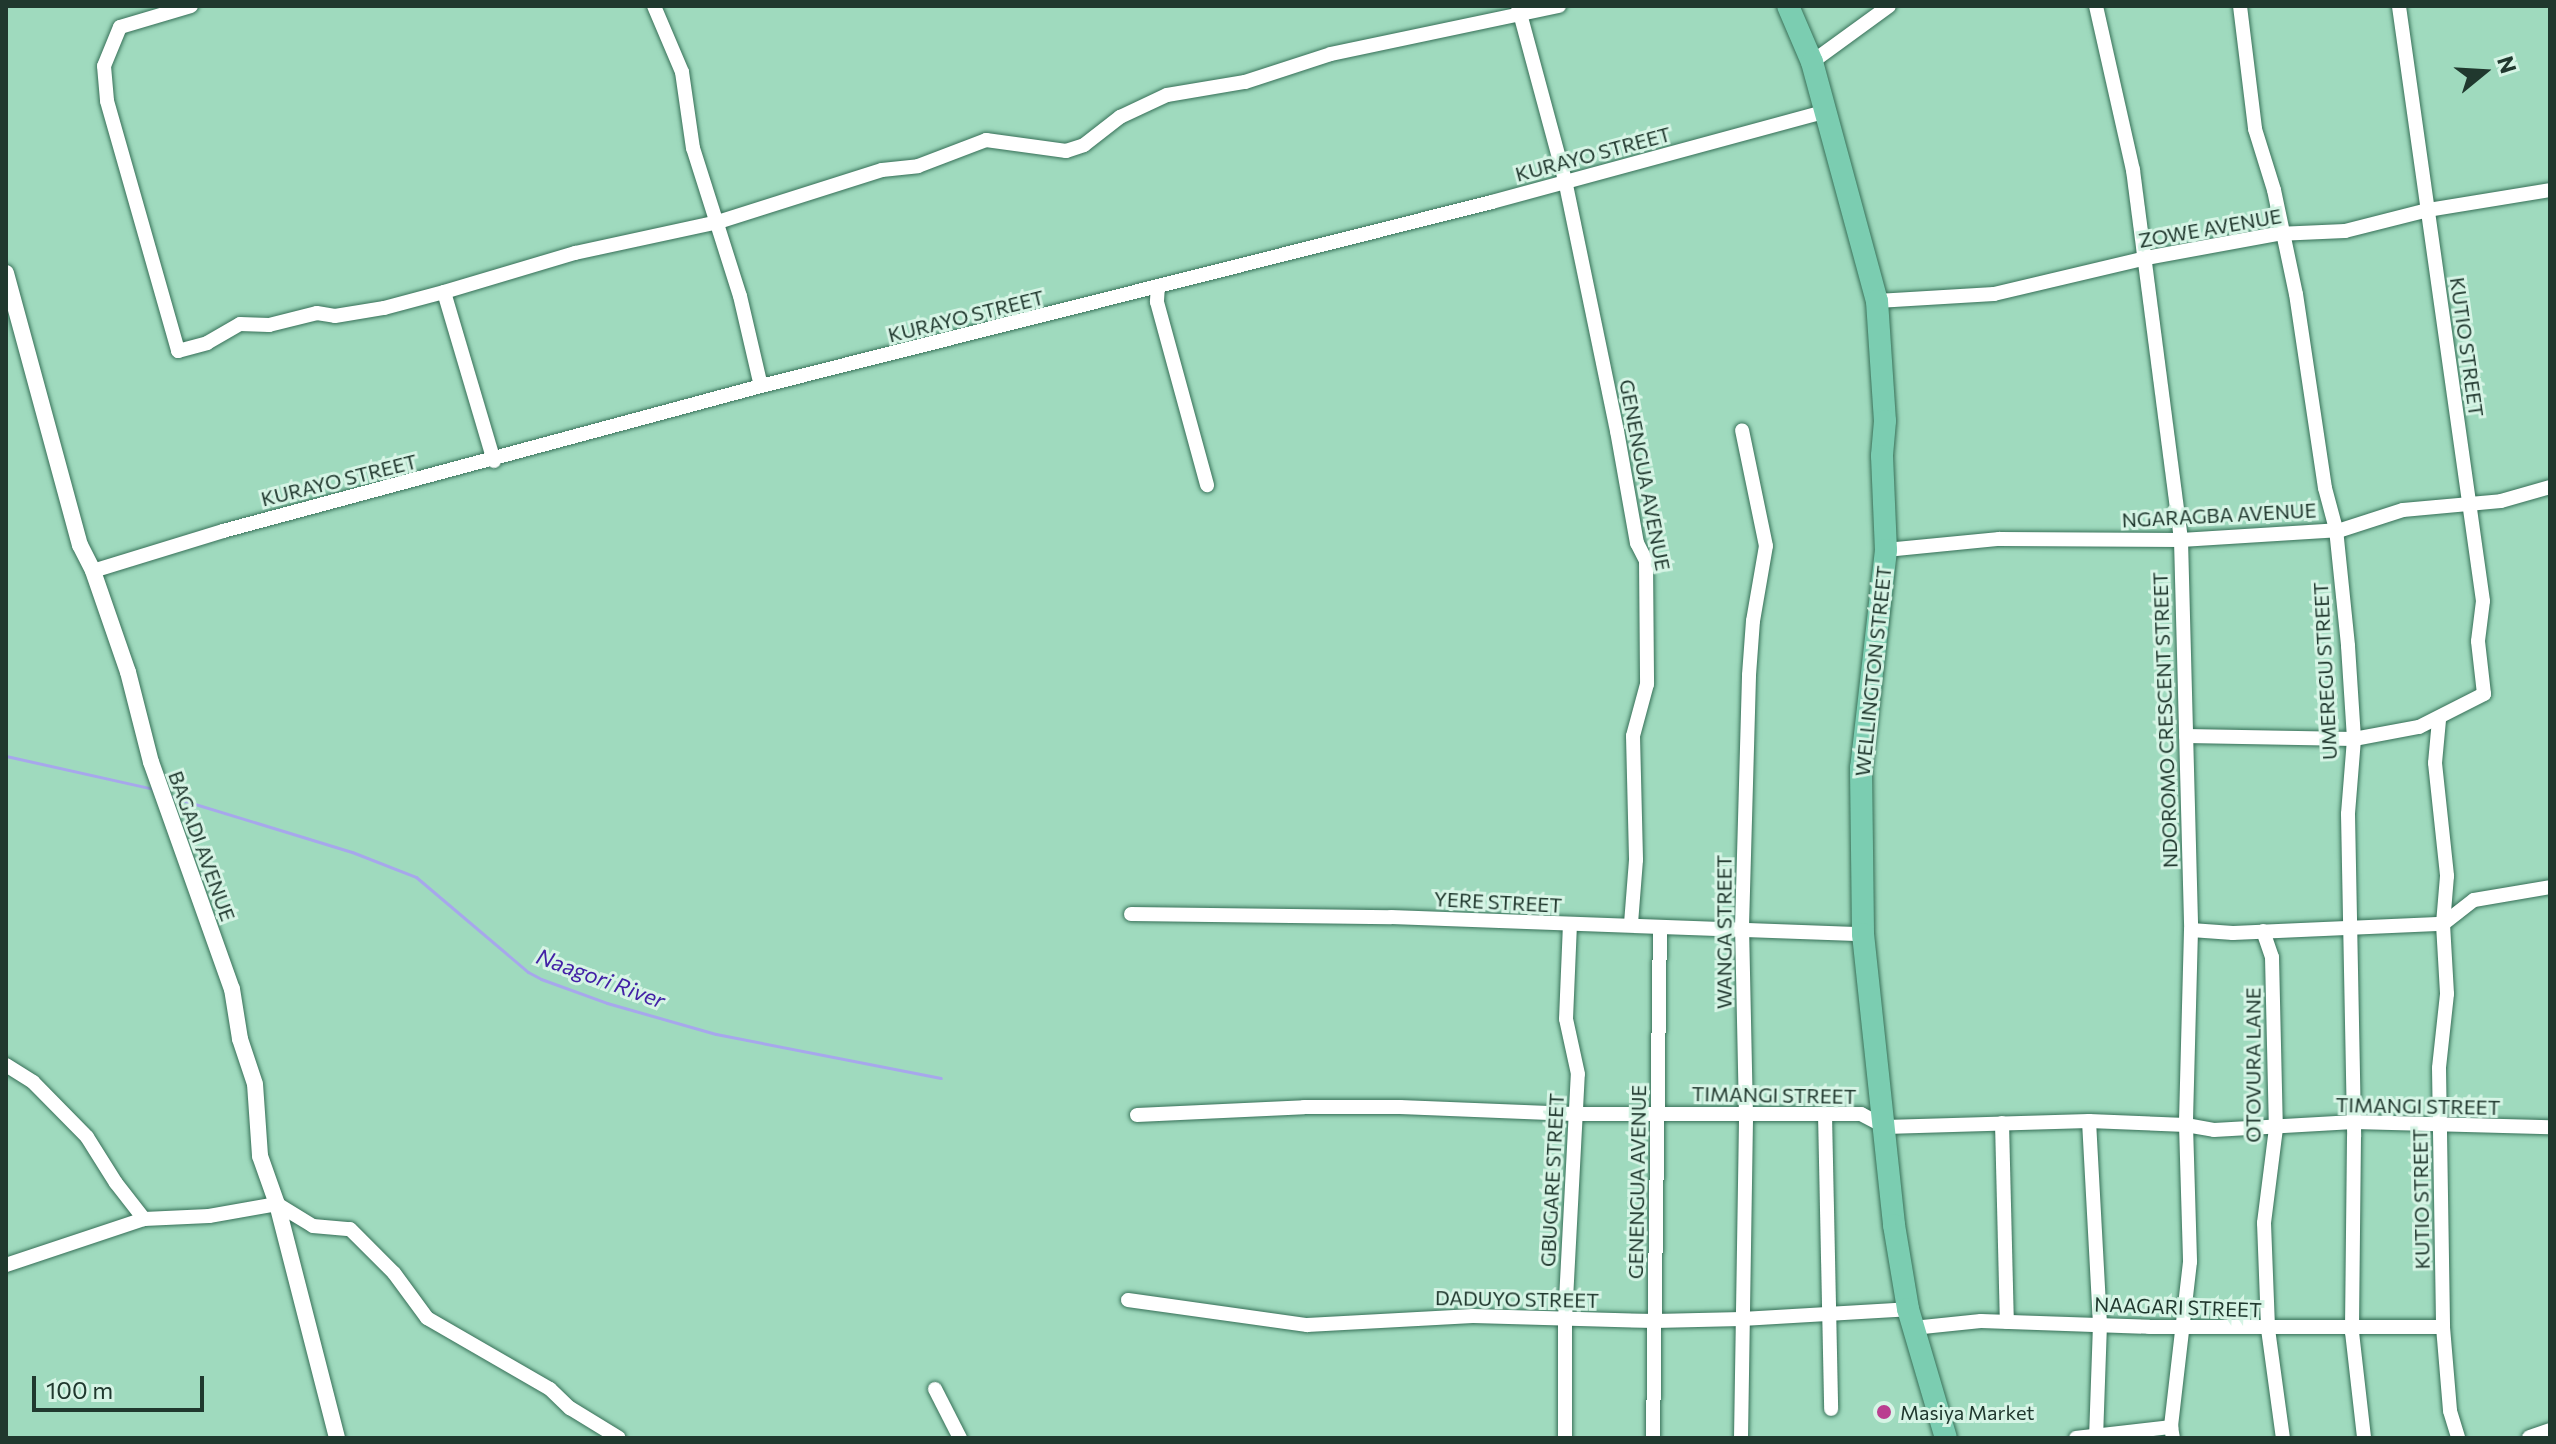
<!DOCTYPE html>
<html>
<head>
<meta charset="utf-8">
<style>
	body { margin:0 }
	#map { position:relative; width:2556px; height:1444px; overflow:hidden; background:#9fdabe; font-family:Commissioner,sans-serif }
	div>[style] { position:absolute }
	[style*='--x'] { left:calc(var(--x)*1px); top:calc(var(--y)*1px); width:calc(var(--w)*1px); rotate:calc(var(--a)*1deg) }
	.stream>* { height:3px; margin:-1.5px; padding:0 1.5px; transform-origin:1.5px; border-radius:1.5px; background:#a7a7ec }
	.roads { filter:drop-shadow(0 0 2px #377058) drop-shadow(0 0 2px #377058) }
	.minor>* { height:14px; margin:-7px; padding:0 7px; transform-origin:7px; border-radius:7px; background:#fff }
	.tertiary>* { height:16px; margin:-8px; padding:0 8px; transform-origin:8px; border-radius:8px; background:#fff }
	.primary>* { height:22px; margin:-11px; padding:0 11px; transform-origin:11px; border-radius:11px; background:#7bcdb1 }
	.dots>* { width:22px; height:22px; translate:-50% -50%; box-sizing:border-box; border:4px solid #d6f4e5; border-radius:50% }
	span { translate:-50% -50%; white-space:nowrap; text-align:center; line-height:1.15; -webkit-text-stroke:6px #d6f4e5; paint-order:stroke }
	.street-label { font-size:20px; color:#20382e }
	.poi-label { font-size:20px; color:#20382e }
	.left { translate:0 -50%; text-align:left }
	.water-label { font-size:22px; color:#4220a6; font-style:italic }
	.frame { position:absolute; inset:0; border:8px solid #20382e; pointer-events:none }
	.north { position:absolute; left:2444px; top:32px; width:80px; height:80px; -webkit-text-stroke:6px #d6f4e5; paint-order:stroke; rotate:72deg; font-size:22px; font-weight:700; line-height:32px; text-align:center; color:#20382e }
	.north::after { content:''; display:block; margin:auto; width:28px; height:36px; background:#20382e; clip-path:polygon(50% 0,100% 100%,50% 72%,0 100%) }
	.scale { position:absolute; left:32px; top:1376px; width:172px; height:36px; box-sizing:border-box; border:4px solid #20382e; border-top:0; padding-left:10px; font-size:24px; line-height:28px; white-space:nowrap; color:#20382e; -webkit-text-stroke:6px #d6f4e5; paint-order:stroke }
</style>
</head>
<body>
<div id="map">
	<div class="stream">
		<div style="--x:6;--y:756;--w:152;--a:12.6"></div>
		<div style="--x:172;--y:797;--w:188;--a:17"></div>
		<div style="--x:352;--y:852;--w:69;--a:21.3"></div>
		<div style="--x:416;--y:877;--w:147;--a:40.3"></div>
		<div style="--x:528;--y:972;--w:15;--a:28"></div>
		<div style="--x:541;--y:979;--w:70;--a:20"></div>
		<div style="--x:607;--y:1003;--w:113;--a:15.9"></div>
		<div style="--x:716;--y:1034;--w:229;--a:11.1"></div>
	</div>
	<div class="roads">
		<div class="minor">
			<div style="--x:191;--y:6;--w:74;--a:163.5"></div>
			<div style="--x:120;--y:27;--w:42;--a:112.3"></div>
			<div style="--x:104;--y:66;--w:35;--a:85"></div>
			<div style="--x:107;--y:101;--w:260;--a:74.1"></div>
			<div style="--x:178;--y:351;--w:30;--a:-15"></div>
			<div style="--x:207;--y:343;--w:38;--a:-30"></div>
			<div style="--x:240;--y:324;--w:29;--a:2"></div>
			<div style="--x:269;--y:325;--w:49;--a:-14"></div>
			<div style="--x:317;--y:313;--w:18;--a:9"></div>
			<div style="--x:335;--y:316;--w:50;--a:-9.3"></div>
			<div style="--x:384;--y:308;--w:62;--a:-14.9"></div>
			<div style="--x:654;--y:6;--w:72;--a:67"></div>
			<div style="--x:682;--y:72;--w:77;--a:81.8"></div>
			<div style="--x:693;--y:148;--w:155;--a:72.4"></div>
			<div style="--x:740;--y:296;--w:92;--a:76.9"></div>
			<div style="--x:1518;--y:6;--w:180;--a:74.9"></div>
			<div style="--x:1565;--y:180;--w:256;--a:78.3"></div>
			<div style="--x:1617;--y:431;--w:114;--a:79.9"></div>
			<div style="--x:1637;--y:543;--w:20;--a:63"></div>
			<div style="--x:1646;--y:561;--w:123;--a:89.5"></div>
			<div style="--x:1647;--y:684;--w:54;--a:105.1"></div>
			<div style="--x:1633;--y:736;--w:124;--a:88.6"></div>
			<div style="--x:1636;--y:860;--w:64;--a:94.5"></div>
			<div style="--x:2096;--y:6;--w:168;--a:77.3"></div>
			<div style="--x:2133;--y:170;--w:373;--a:82.6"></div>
			<div style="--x:2181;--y:540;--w:390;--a:88.5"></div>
			<div style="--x:2191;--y:930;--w:195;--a:91.5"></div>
			<div style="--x:2186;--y:1125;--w:137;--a:88.3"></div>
			<div style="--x:2190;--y:1262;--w:166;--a:96.6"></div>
			<div style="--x:2171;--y:1427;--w:11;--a:80"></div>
			<div style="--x:2240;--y:6;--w:124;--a:83"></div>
			<div style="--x:2255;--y:129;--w:64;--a:72.7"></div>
			<div style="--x:2274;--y:190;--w:106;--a:78.1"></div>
			<div style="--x:2296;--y:294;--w:196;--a:81.5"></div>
			<div style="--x:2325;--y:488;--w:42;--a:75"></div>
			<div style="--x:2336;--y:529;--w:118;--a:84.1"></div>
			<div style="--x:2348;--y:646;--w:93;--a:86.3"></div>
			<div style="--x:2354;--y:739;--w:75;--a:94.6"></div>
			<div style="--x:2348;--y:814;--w:323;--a:88.9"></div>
			<div style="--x:2354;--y:1137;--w:195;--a:90.6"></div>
			<div style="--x:2352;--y:1332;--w:107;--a:83.5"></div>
			<div style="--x:1812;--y:62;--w:95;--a:-36"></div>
			<div style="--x:1158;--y:286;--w:16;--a:94"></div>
			<div style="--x:1157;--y:302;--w:190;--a:74.7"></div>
			<div style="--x:1877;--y:301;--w:117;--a:-3.4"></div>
			<div style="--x:1994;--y:294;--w:156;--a:-13.3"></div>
			<div style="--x:2146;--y:258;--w:133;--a:-10.4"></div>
			<div style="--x:2277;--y:234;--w:68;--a:-2.5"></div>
			<div style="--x:2345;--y:231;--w:86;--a:-14.2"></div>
			<div style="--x:2428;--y:210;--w:124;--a:-9.3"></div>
			<div style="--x:494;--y:461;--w:176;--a:-106.5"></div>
			<div style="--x:444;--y:292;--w:137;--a:-16.6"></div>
			<div style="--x:575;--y:253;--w:146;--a:-12.2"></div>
			<div style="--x:718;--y:222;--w:172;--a:-17.6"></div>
			<div style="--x:882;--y:170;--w:36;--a:-6"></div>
			<div style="--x:918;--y:166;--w:73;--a:-20.9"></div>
			<div style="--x:986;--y:140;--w:81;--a:7.8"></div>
			<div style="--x:1066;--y:151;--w:19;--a:-18"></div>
			<div style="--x:1084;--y:145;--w:46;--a:-37.9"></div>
			<div style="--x:1120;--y:117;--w:52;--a:-25.1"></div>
			<div style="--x:1167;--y:95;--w:79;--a:-9.5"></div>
			<div style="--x:1245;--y:82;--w:90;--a:-18"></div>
			<div style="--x:1331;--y:54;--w:233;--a:-11.9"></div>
			<div style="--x:1886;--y:550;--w:114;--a:-5.6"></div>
			<div style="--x:1999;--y:539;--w:182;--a:0.3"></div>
			<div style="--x:2181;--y:540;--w:160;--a:-3.6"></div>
			<div style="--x:2341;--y:530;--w:65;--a:-17.9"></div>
			<div style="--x:2403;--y:510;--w:98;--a:-5.2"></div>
			<div style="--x:2501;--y:501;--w:51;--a:-15.9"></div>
			<div style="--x:93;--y:571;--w:136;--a:-17.1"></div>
			<div style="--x:223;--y:531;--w:557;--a:-15.08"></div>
			<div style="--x:761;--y:386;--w:754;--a:-14.13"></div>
			<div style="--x:1492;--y:202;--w:346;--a:-15.2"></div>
			<div style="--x:2439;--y:720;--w:43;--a:95.3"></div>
			<div style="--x:2435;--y:763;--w:114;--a:83.9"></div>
			<div style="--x:2447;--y:876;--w:48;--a:94.8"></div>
			<div style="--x:2443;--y:924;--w:70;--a:86.7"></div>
			<div style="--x:2447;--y:994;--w:74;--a:96.2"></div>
			<div style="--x:2439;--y:1068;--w:259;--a:89.1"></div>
			<div style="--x:2443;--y:1327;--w:84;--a:85.2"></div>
			<div style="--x:2450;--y:1411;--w:28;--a:73"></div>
			<div style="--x:2186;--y:736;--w:168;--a:1"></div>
			<div style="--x:2354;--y:739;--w:66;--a:-10.5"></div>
			<div style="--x:2419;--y:727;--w:73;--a:-26.9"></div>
			<div style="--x:2484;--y:694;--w:53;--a:-96.5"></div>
			<div style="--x:2478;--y:641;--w:40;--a:-82.9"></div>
			<div style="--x:2483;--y:601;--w:601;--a:-98.04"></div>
			<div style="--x:1131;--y:914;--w:260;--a:0.7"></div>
			<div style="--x:1391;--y:917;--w:472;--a:2.1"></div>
			<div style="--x:2191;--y:930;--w:42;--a:4.1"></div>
			<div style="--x:2233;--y:933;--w:210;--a:-2.5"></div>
			<div style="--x:2443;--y:924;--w:39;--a:-38"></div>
			<div style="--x:2474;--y:900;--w:77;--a:-9.7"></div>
			<div style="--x:2263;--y:931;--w:28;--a:71"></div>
			<div style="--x:2272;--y:957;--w:171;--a:88.7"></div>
			<div style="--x:2276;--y:1128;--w:96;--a:97.2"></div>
			<div style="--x:2264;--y:1223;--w:106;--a:87.8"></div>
			<div style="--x:2268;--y:1329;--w:110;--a:82.2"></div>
			<div style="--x:6;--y:1065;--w:32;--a:32"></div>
			<div style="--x:33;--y:1082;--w:77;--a:45.5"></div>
			<div style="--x:87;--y:1137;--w:54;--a:57.8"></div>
			<div style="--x:116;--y:1183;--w:46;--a:52.1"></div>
			<div style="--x:1825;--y:1114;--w:295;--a:88.8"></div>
			<div style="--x:1137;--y:1115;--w:167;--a:-2.7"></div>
			<div style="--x:1304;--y:1107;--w:96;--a:0"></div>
			<div style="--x:1400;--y:1107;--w:174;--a:2.3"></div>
			<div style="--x:1574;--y:1114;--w:287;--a:0"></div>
			<div style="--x:1861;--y:1114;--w:27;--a:28"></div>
			<div style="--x:1885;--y:1127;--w:204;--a:-1.7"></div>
			<div style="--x:2089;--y:1121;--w:97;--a:2.4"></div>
			<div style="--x:2186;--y:1125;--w:28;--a:10"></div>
			<div style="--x:2214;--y:1130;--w:140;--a:-3.3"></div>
			<div style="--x:2354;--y:1122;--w:196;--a:1.5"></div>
			<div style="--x:2089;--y:1121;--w:203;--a:86.9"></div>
			<div style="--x:2100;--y:1324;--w:112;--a:92"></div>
			<div style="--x:2002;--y:1123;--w:199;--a:88.6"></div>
			<div style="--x:6;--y:1265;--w:145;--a:-18.4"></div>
			<div style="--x:144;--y:1219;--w:65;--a:-2.6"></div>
			<div style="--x:209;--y:1216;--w:69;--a:-10"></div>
			<div style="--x:277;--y:1204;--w:42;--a:31.4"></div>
			<div style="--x:313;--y:1226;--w:37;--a:5"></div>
			<div style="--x:350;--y:1229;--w:62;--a:45"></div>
			<div style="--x:394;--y:1273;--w:56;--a:53.7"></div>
			<div style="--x:427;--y:1318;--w:142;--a:30"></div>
			<div style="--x:550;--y:1389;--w:28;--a:44"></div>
			<div style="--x:570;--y:1408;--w:57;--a:31.5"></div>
			<div style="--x:1128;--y:1300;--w:181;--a:8"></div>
			<div style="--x:1307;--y:1325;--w:166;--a:-3.1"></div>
			<div style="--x:1473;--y:1316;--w:182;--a:1.6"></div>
			<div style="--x:1655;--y:1321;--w:87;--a:-1.3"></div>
			<div style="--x:1742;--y:1319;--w:166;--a:-3.4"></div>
			<div style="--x:1913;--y:1328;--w:68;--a:-5.9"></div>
			<div style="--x:1981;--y:1321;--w:168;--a:2"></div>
			<div style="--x:2149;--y:1327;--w:294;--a:0"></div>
			<div style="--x:935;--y:1389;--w:55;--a:63"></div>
			<div style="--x:1565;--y:1438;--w:119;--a:-90"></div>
			<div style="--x:1565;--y:1319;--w:245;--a:-87"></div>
			<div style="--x:1578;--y:1074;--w:56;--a:-102.3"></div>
			<div style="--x:1566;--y:1019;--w:94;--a:-87.6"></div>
			<div style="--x:1653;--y:1438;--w:511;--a:-89.22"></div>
			<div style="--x:1741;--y:1438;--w:322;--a:-89.1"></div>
			<div style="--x:1746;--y:1116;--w:189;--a:-91.2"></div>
			<div style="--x:1742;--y:927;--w:252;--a:-88.4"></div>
			<div style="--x:1749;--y:675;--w:54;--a:-85.8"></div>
			<div style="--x:1753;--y:621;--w:76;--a:-80.2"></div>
			<div style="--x:1766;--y:546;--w:118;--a:-101.7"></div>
			<div style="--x:2076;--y:1438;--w:96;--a:-6.6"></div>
		</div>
		<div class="tertiary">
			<div style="--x:6;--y:273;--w:282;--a:74.8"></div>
			<div style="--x:80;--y:545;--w:29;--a:63"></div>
			<div style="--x:93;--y:571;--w:107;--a:70.9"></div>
			<div style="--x:128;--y:672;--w:93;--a:75.7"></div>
			<div style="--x:151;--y:762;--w:241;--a:70.4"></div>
			<div style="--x:232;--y:989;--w:51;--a:80.9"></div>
			<div style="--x:240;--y:1039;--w:47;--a:71.6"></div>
			<div style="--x:255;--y:1084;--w:72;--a:86"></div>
			<div style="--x:260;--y:1156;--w:51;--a:70.5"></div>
			<div style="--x:277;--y:1204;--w:242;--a:75.6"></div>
			<div style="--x:2530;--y:1438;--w:21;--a:-19"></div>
		</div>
		<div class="primary">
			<div style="--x:1788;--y:6;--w:61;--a:66.8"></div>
			<div style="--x:1812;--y:62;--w:248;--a:74.8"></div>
			<div style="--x:1877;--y:301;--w:120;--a:86.2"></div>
			<div style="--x:1885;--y:421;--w:35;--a:95"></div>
			<div style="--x:1882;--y:456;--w:94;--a:87.6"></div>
			<div style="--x:1886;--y:550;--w:219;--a:96.5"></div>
			<div style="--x:1861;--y:768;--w:166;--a:89.3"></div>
			<div style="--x:1863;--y:934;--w:293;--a:83.9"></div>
			<div style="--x:1894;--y:1225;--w:85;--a:80.5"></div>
			<div style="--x:1908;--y:1309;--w:134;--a:73.6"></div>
		</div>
	</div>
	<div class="dots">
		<div style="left:1884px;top:1412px;background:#ba3f90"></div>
	</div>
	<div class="street-label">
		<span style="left:1593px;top:154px;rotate:-15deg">KURAYO STREET</span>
		<span style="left:2210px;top:228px;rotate:-10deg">ZOWE AVENUE</span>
		<span style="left:966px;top:316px;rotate:-14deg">KURAYO STREET</span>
		<span style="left:2467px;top:347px;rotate:82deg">KUTIO STREET</span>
		<span style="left:1645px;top:475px;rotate:79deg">GENENGUA AVENUE</span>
		<span style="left:339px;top:480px;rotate:-14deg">KURAYO STREET</span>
		<span style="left:2219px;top:515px;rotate:-3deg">NGARAGBA AVENUE</span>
		<span style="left:1873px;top:671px;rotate:-84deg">WELLINGTON STREET</span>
		<span style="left:2325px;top:671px;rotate:-93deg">UMEREGU STREET</span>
		<span style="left:2165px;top:720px;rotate:-92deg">NDOROMO CRESCENT STREET</span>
		<span style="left:202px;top:846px;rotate:70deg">BAGADI AVENUE</span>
		<span style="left:1498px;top:902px;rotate:3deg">YERE STREET</span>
		<span style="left:1724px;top:932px;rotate:-90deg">WANGA STREET</span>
		<span style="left:2253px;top:1065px;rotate:-90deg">OTOVURA LANE</span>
		<span style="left:1774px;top:1095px;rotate:1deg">TIMANGI STREET</span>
		<span style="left:2418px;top:1106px;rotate:1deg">TIMANGI STREET</span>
		<span style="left:1552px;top:1180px;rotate:-87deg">GBUGARE STREET</span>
		<span style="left:1637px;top:1182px;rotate:-89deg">GENENGUA AVENUE</span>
		<span style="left:2421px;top:1199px;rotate:-91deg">KUTIO STREET</span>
		<span style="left:1517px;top:1299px;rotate:1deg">DADUYO STREET</span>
		<span style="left:2178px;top:1307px;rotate:2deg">NAAGARI STREET</span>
	</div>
	<div class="poi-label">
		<span class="left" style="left:1900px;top:1412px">Masiya Market</span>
	</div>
	<div class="water-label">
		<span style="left:601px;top:978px;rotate:20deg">Naagori River</span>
	</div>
	<div class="frame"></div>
	<div class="north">N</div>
	<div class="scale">100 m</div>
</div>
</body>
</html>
